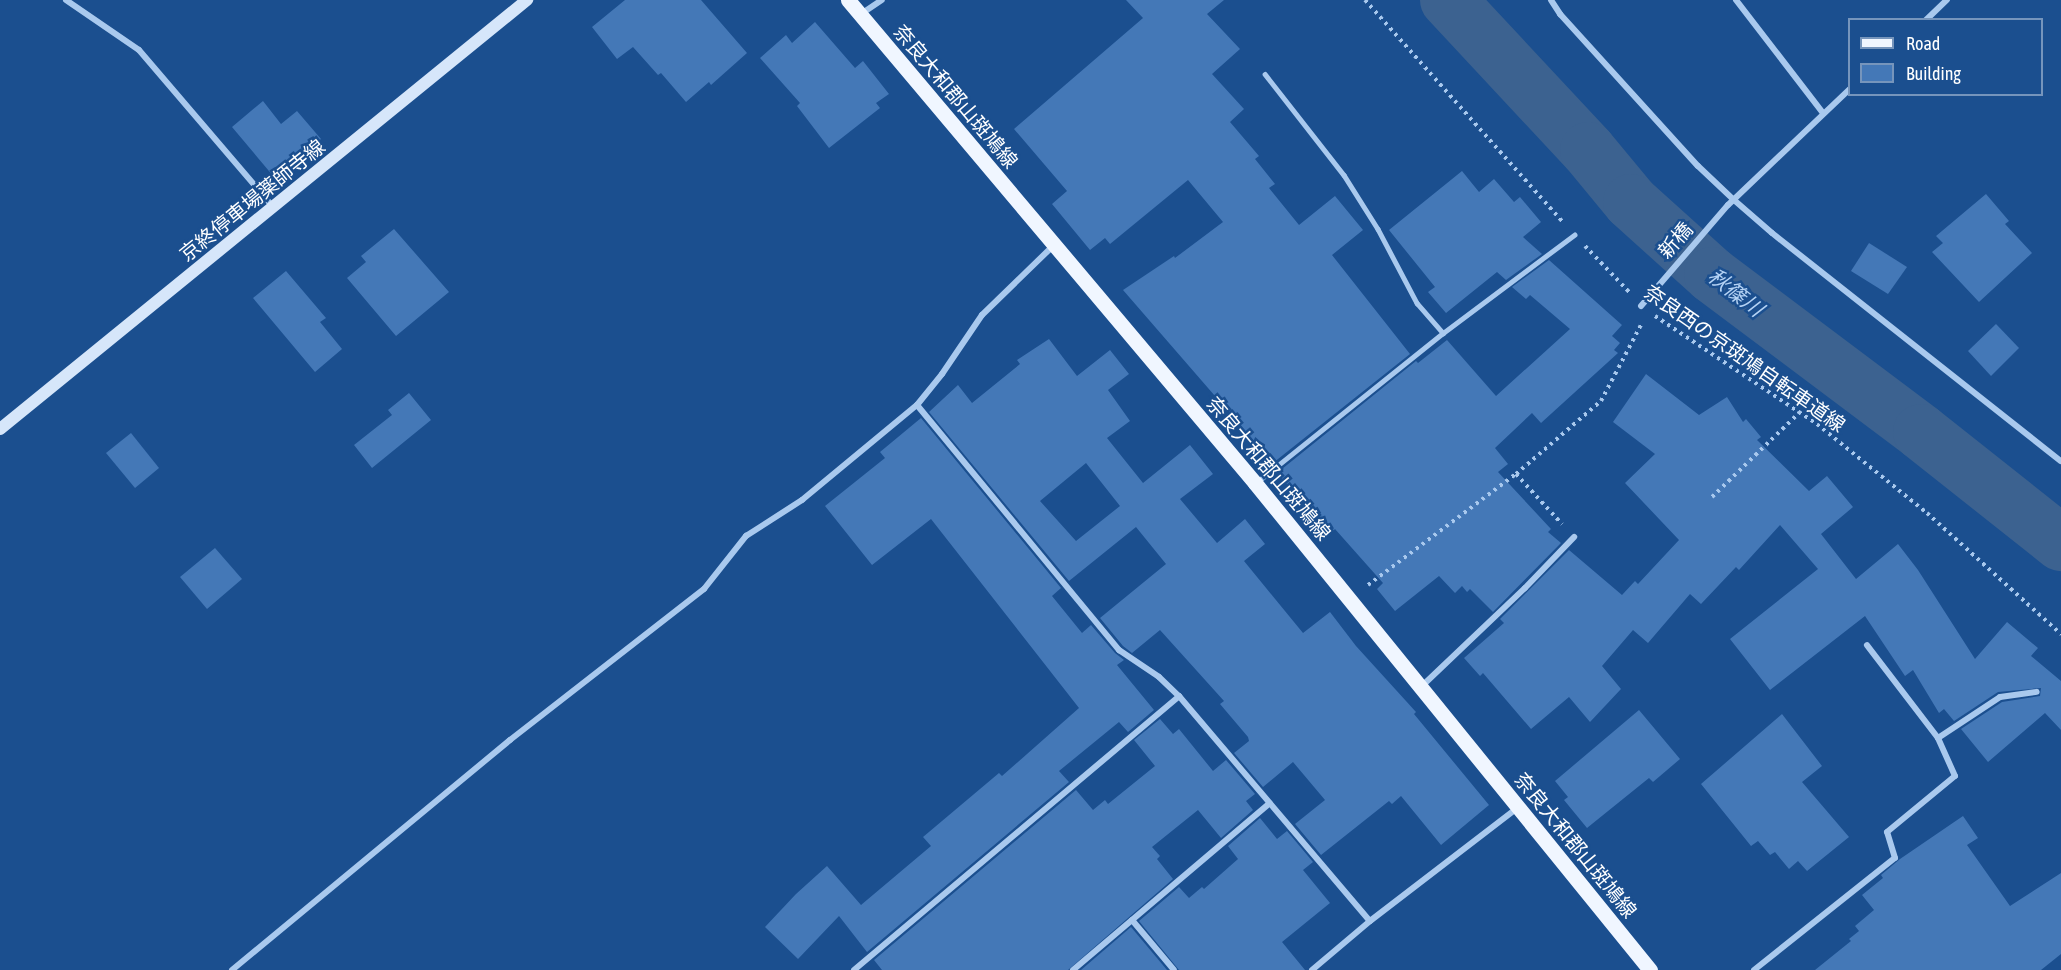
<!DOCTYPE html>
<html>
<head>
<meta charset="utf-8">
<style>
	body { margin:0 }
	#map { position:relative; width:2061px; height:970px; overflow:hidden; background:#1b4f8f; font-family:"Asap Condensed","Noto Sans JP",sans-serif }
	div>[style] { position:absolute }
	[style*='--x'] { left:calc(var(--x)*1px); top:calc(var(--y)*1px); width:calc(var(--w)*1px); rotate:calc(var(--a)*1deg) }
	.river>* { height:56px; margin:-28px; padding:0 28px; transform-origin:28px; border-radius:28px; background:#3c6290 }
	.building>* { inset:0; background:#4478b7 }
	.path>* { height:4px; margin-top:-2px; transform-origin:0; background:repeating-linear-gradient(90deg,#a9c9ee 0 3px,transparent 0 7.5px) }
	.service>* { height:4.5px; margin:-2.25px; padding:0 2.25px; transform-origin:2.25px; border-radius:2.25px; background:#a9c9ee }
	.minor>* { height:6px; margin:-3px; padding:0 3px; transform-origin:3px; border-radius:3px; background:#a9c9ee }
	.secondary>* { height:12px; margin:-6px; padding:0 6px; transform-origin:6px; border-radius:6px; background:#d6e6fa }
	.primary>* { height:15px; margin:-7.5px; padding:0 7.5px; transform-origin:7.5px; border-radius:7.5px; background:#f0f6ff }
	span { translate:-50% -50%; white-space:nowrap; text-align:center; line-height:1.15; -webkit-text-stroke:5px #1b4f8f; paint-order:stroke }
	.street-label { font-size:20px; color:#fff }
	.water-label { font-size:21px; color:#b5d3f5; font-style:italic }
	.legend { position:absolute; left:1848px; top:18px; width:195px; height:78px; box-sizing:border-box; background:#1b4f8f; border:2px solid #7695bc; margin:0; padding:8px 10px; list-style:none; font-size:18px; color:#fff }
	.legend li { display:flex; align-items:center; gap:12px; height:30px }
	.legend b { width:30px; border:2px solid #7695bc }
</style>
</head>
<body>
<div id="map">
	<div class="river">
		<div style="--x:1448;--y:0;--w:205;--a:47"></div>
		<div style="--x:1588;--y:150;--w:67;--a:50.4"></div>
		<div style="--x:1631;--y:202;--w:109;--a:42"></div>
		<div style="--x:1712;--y:275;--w:261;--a:36.9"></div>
		<div style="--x:1921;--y:432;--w:179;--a:38.4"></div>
	</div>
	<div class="building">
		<div style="clip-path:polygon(625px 0,701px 0,747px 53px,711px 85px,709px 82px,686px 102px,661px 73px,658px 75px,633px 47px,617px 59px,592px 27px)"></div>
		<div style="clip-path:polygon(1126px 0,1224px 0,1207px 14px,1240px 49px,1212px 74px,1244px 109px,1230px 122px,1259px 156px,1255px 159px,1275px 184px,1269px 188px,1299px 225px,1335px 196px,1363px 230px,1332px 255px,1410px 354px,1273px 463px,1123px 290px,1174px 256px,1175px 258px,1223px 222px,1188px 180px,1110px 244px,1105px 238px,1090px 250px,1052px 204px,1067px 191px,1014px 129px,1143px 18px)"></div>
		<div style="clip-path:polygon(815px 22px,855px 68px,863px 61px,889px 94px,876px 103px,880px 108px,829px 148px,797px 106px,800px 103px,760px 58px,786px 35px,792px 43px)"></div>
		<div style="clip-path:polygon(263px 101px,281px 124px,297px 111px,321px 139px,274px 177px,232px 127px)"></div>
		<div style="clip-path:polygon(1462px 171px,1479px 192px,1494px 179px,1514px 202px,1520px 197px,1541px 222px,1523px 237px,1542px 254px,1506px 280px,1497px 272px,1446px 313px,1428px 292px,1435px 287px,1389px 230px)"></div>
		<div style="clip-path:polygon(1986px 194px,2009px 221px,2005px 224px,2032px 253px,1979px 302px,1932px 252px,1943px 243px,1936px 236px)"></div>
		<div style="clip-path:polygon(394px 229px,449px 292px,396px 336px,347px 278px,366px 262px,361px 256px)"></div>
		<div style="clip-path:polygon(1869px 243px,1907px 267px,1888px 294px,1851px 271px)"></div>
		<div style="clip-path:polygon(1549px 260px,1622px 325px,1612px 336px,1620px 343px,1614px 350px,1618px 353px,1541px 423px,1532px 413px,1495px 448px,1508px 464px,1498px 472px,1551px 529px,1548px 532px,1561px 543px,1493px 612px,1470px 589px,1467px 592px,1462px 586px,1455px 593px,1439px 576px,1395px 611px,1377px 589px,1383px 583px,1335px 529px,1331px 533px,1277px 473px,1416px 361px,1418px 363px,1447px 340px,1496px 396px,1570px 329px,1530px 295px,1526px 299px,1512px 287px)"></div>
		<div style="clip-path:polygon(286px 271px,326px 318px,320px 322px,342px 349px,315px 372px,253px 298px)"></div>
		<div style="clip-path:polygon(1996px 324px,2019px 348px,1991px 376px,1968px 351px)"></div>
		<div style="clip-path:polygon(evenodd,1049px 339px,1077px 376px,1110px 350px,1129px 374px,1108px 390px,1130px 421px,1107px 438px,1143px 483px,1190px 445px,1213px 474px,1180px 499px,1217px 543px,1245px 519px,1265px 544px,1244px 561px,1303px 633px,1330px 612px,1356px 646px,1416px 712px,1414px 714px,1489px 805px,1441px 845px,1401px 796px,1392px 804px,1389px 801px,1321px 855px,1295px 824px,1325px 800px,1293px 762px,1263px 787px,1234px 753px,1249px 741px,1248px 737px,1220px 704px,1224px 701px,1160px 630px,1132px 653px,1123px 646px,1100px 618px,1166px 564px,1136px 527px,1069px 581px,929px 412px,958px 385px,972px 403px,1020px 364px,1017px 360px,1049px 339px,1086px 463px,1120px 506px,1076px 541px,1040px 501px,1086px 463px)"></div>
		<div style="clip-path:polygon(1646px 374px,1699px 415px,1727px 397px,1743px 422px,1746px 419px,1761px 437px,1757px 440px,1809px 491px,1827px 476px,1853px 507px,1821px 534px,1856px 579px,1898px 544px,1918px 570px,1975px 659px,2007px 622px,2038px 648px,2031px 656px,2061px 681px,2061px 730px,2045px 713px,1988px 762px,1961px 729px,2002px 702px,2040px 696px,2041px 688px,1998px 692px,1954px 721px,1944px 709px,1939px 713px,1913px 670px,1905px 676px,1865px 616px,1770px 690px,1730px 639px,1818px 569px,1780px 525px,1739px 570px,1736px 567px,1701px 604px,1690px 594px,1648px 643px,1633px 630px,1602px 666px,1621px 689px,1590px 722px,1569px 697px,1531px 729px,1483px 673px,1480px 676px,1464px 658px,1504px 623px,1500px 619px,1569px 550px,1622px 595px,1635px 581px,1638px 584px,1679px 540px,1625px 483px,1655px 454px,1613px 422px)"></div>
		<div style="clip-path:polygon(409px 393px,431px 420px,372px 468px,354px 445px,392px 415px,388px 410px)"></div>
		<div style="clip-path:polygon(921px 418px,1061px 588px,1052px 596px,1082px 633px,1091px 625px,1115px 653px,1124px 660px,1117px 665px,1154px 710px,1128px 732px,1119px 722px,1059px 771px,1069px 782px,867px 952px,839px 916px,798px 959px,765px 927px,796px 894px,827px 866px,861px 905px,931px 846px,923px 837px,999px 773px,1002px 776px,1079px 708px,931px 519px,872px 565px,825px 506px,885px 458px,880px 452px)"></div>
		<div style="clip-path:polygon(131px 433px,159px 468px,135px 488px,106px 453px)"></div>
		<div style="clip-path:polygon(215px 548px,242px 579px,207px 609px,180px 577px)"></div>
		<div style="clip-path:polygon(1639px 710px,1680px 759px,1653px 782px,1649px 778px,1587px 828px,1564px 800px,1568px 797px,1555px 781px)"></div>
		<div style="clip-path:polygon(1782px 714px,1822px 766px,1802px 782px,1849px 837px,1807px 871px,1798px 861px,1789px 869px,1775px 852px,1770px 855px,1758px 841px,1751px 846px,1701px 784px)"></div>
		<div style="clip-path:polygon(1160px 719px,1173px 734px,1179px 729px,1213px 771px,1226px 760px,1255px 794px,1246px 801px,1253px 810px,1221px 838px,1198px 810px,1152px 847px,1160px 856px,1157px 859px,1173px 879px,1068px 970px,882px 970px,874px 960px,1076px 790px,1093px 810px,1105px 800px,1108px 804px,1155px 766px,1134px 740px)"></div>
		<div style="clip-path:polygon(1963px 816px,1978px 838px,1967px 845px,2010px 906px,2061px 873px,2061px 954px,2041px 970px,1815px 970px,1851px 941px,1849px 939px,1859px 931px,1855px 926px,1874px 910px,1862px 895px,1883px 878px,1881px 875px,1900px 859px)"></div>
		<div style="clip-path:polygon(1260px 818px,1277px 839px,1287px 831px,1313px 862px,1303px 870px,1330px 903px,1282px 942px,1305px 970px,1179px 970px,1139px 921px,1179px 887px,1189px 898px,1202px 887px,1204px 889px,1238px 859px,1228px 846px)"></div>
		<div style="clip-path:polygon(1131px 927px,1167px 970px,1081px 970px)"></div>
	</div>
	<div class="path">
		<div style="--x:1365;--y:0;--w:296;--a:48.3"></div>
		<div style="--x:1585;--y:246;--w:65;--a:46.2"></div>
		<div style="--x:1655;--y:316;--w:195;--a:33.7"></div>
		<div style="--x:1817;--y:424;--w:141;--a:39"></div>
		<div style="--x:1927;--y:513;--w:181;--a:42.1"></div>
		<div style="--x:1516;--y:474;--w:68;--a:47.4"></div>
		<div style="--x:1712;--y:497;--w:122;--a:-44"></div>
		<div style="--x:1368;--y:585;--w:185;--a:-36.9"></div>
		<div style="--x:1516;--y:474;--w:112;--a:-40.7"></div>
		<div style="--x:1601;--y:401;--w:88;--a:-62.3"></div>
	</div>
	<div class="service">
		<div style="--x:1265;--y:74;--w:128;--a:52"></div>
		<div style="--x:1344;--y:175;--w:64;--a:57.8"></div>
		<div style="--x:1378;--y:229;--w:84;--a:62.2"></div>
		<div style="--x:1417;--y:303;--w:40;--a:49"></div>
		<div style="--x:1257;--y:482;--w:238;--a:-38.7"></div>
		<div style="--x:1443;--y:333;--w:164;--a:-36.8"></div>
	</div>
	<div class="minor">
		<div style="--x:66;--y:0;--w:88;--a:34.4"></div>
		<div style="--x:139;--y:50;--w:208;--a:49.5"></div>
		<div style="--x:1551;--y:0;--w:17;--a:57"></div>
		<div style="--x:1560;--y:14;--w:205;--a:47.8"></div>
		<div style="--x:1698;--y:166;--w:50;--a:43.4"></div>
		<div style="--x:1734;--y:200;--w:50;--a:41"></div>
		<div style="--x:1772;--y:233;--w:368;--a:38.3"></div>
		<div style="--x:1736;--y:0;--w:143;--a:52.4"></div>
		<div style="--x:861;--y:14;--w:25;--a:-34"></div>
		<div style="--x:1926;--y:20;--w:29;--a:-44"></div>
		<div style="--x:1641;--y:306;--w:133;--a:-49.3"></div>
		<div style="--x:1728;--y:205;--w:168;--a:-43.6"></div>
		<div style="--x:917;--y:405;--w:318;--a:50.5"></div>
		<div style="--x:1119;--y:650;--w:48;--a:34"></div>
		<div style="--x:1159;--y:677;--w:28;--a:44"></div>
		<div style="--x:1179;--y:696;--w:295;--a:49.7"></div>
		<div style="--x:1422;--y:686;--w:142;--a:-43.6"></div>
		<div style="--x:1525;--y:588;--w:71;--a:-46.1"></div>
		<div style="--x:1938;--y:738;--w:74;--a:-33.5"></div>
		<div style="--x:2000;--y:697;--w:37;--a:-8"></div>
		<div style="--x:1132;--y:920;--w:65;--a:50"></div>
		<div style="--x:232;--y:970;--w:361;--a:-39.6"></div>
		<div style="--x:510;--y:740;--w:246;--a:-37.9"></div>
		<div style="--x:704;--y:589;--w:68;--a:-51.6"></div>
		<div style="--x:746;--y:536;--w:67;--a:-32.7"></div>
		<div style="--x:802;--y:500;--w:149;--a:-39.6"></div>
		<div style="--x:917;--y:405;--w:40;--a:-51"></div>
		<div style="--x:942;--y:374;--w:71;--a:-55.9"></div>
		<div style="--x:982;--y:315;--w:99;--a:-44.2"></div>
		<div style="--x:854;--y:970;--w:425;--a:-40.1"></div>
		<div style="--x:1073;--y:970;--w:258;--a:-40.3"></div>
		<div style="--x:1312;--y:970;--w:76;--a:-40.2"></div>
		<div style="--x:1370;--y:921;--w:185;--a:-37.5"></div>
		<div style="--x:1754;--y:970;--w:180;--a:-38.5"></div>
		<div style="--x:1895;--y:858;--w:27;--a:-107"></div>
		<div style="--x:1887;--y:832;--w:88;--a:-39.5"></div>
		<div style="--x:1955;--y:776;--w:42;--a:-114.1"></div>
		<div style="--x:1938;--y:738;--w:117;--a:-127.4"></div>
	</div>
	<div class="secondary">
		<div style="--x:0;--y:429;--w:680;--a:-39.15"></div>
	</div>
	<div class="primary">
		<div style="--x:848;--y:0;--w:632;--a:49.88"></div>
		<div style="--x:1255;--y:483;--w:627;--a:50.95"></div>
	</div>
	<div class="street-label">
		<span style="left:956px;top:96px;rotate:50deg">奈良大和郡山斑鳩線</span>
		<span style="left:252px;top:200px;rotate:-39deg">京終停車場薬師寺線</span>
		<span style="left:1675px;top:240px;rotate:-48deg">新橋</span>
		<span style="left:1745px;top:358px;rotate:35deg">奈良西の京斑鳩自転車道線</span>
		<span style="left:1269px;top:468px;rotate:50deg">奈良大和郡山斑鳩線</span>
		<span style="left:1576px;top:845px;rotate:51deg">奈良大和郡山斑鳩線</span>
	</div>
	<div class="water-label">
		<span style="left:1736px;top:292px;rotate:38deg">秋篠川</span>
	</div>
	<ul class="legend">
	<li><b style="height:8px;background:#f0f6ff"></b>Road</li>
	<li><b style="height:16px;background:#4478b7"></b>Building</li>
	</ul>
</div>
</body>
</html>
